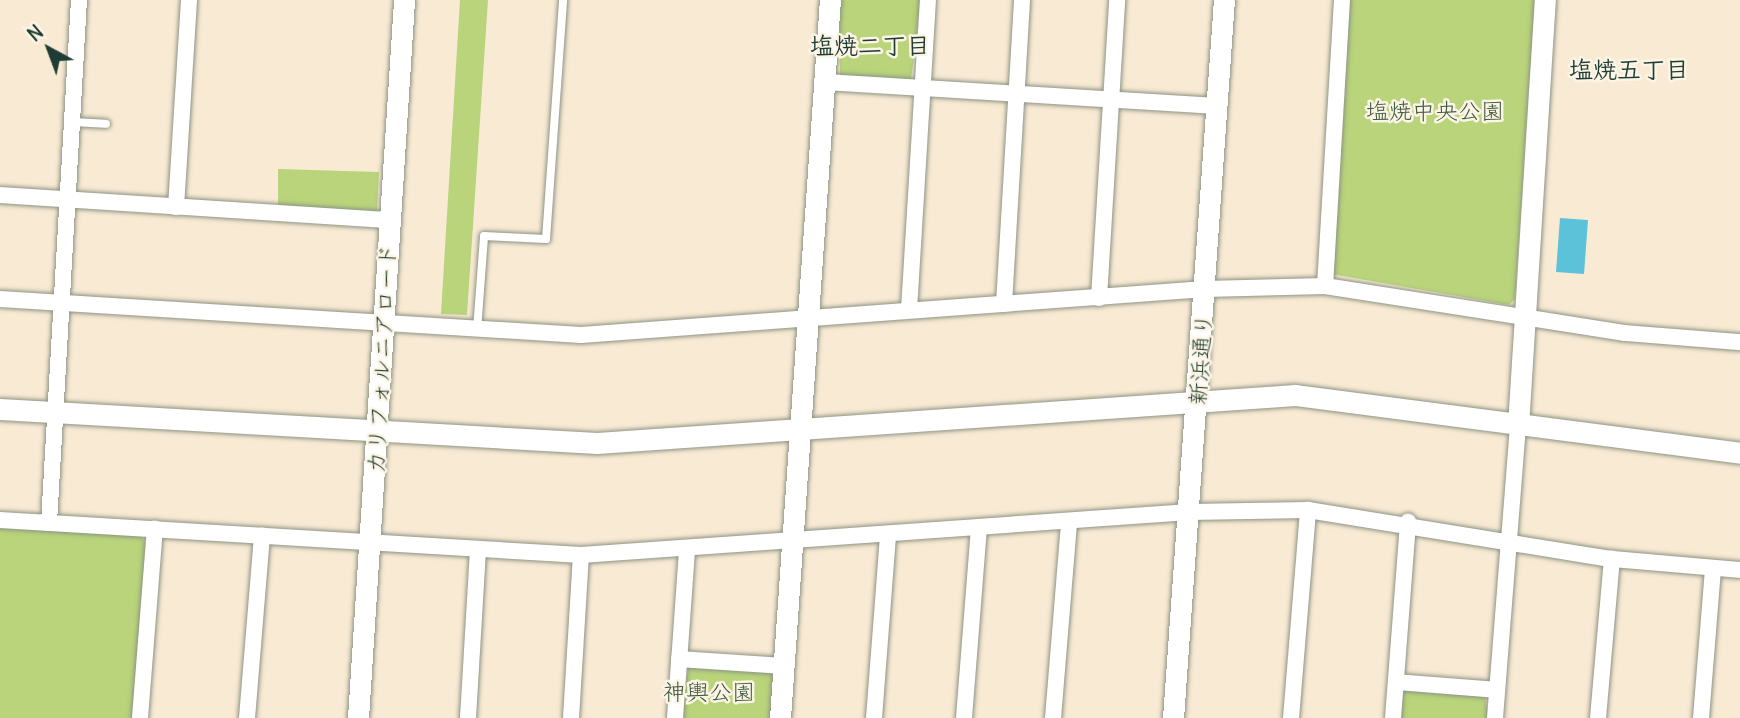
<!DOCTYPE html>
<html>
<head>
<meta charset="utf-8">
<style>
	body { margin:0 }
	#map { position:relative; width:1740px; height:718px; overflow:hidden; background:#f9ead4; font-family:Delius,"Klee One",sans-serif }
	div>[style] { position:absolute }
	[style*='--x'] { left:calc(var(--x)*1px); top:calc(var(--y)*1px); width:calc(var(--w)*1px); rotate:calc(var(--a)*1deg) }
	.green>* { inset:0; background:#b9d47a }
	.water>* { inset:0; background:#5cc2d9 }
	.roads { filter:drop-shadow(0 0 2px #8c9484) drop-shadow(0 0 2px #8c9484) }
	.service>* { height:8px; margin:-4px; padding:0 4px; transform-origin:4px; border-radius:4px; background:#fff }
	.minor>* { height:16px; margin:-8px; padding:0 8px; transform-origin:8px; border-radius:8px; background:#fff }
	.tertiary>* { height:21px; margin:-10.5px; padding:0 10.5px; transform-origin:10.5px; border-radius:10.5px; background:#fff }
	span { translate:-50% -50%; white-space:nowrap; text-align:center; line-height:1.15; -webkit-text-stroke:5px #fcf5e5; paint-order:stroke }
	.park-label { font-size:23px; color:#3e5b42 }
	.street-label { font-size:23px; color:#1f3d34 }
	.neighbourhood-label { font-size:24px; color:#1f3d34; font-weight:700 }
	.north { position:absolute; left:14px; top:14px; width:70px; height:70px; -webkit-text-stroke:5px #fcf5e5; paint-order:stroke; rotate:319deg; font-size:19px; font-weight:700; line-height:28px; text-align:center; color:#1f3d34 }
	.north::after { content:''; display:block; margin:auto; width:24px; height:32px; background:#1f3d34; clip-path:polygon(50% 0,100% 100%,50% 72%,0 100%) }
</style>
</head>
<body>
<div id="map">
	<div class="green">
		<div style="clip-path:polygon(460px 0,488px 0,467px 315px,441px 314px)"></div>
		<div style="clip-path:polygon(839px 0,921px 0,911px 80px,840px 76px)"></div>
		<div style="clip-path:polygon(1348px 0,1535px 0,1515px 299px,1509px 305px,1331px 274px)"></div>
		<div style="clip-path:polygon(278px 169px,379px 172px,377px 212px,278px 205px)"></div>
		<div style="clip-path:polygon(0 526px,140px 535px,146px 543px,132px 718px,0 718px)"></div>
		<div style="clip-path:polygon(689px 664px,769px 670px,774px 676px,771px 718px,680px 718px)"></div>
		<div style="clip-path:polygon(1405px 687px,1484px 693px,1489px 718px,1397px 718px)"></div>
	</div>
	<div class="water">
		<div style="clip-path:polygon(1560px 218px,1588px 220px,1584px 274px,1556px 272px)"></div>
	</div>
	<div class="roads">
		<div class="service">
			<div style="--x:72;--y:122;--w:34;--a:3"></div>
			<div style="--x:477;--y:330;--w:94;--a:-85.7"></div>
			<div style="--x:484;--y:236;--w:62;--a:2.8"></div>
			<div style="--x:546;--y:239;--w:240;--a:-85.9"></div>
		</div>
		<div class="minor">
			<div style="--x:825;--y:82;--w:393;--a:3.5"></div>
			<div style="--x:0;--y:195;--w:391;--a:3.7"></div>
			<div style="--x:176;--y:207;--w:207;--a:-86.4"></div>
			<div style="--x:1325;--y:286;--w:287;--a:-86.6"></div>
			<div style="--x:1099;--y:298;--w:299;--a:-86.5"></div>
			<div style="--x:0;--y:299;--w:582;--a:3.55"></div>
			<div style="--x:581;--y:335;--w:626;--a:-4.22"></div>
			<div style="--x:1205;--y:289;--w:120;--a:-1.4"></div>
			<div style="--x:1325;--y:286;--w:304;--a:8.9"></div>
			<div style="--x:1625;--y:333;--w:115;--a:4.5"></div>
			<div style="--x:1004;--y:304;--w:305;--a:-86.6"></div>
			<div style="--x:909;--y:310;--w:311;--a:-86.5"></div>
			<div style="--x:0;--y:520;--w:582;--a:3.45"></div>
			<div style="--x:581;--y:555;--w:610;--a:-4.05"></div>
			<div style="--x:1189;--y:512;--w:119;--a:-1"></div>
			<div style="--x:1308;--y:510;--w:308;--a:9.2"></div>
			<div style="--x:1612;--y:559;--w:128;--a:4.9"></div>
			<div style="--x:49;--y:523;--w:524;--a:-86.72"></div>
			<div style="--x:679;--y:659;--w:105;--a:3.8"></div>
			<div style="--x:1396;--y:682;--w:101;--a:4.5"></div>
			<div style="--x:140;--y:718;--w:190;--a:-85.5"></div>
			<div style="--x:247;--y:718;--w:183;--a:-85.3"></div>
			<div style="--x:468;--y:718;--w:168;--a:-86.6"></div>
			<div style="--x:571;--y:718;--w:163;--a:-86.5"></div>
			<div style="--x:675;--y:718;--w:168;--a:-85.9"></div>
			<div style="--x:874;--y:718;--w:184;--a:-85.6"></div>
			<div style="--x:964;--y:718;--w:191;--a:-85.5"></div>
			<div style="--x:1053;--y:718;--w:197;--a:-85.3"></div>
			<div style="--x:1291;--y:718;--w:209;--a:-85.3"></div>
			<div style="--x:1393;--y:718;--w:197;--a:-85.6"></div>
			<div style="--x:1495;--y:718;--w:293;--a:-85.5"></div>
			<div style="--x:1598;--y:718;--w:160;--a:-85"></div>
			<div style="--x:1701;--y:718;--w:150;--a:-85.4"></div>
		</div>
		<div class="tertiary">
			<div style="--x:0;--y:409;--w:598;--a:3.26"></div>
			<div style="--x:597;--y:443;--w:700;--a:-3.93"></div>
			<div style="--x:1295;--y:395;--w:449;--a:7.4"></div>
			<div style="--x:1518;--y:426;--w:427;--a:-86.4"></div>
			<div style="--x:358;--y:718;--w:719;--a:-86.33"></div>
			<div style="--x:780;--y:718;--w:720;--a:-86.02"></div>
			<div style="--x:1173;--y:718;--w:720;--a:-85.94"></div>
		</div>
	</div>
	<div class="park-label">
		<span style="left:1435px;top:111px">塩焼中央公園</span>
		<span style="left:709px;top:692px">神輿公園</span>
	</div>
	<div class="street-label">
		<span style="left:382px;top:359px;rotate:-87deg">カリフォルニアロード</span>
		<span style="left:1201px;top:359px;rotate:-86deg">新浜通り</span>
	</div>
	<div class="neighbourhood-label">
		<span style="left:870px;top:46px">塩焼二丁目</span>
		<span style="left:1629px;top:70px">塩焼五丁目</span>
	</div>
	<div class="north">N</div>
</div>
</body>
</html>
